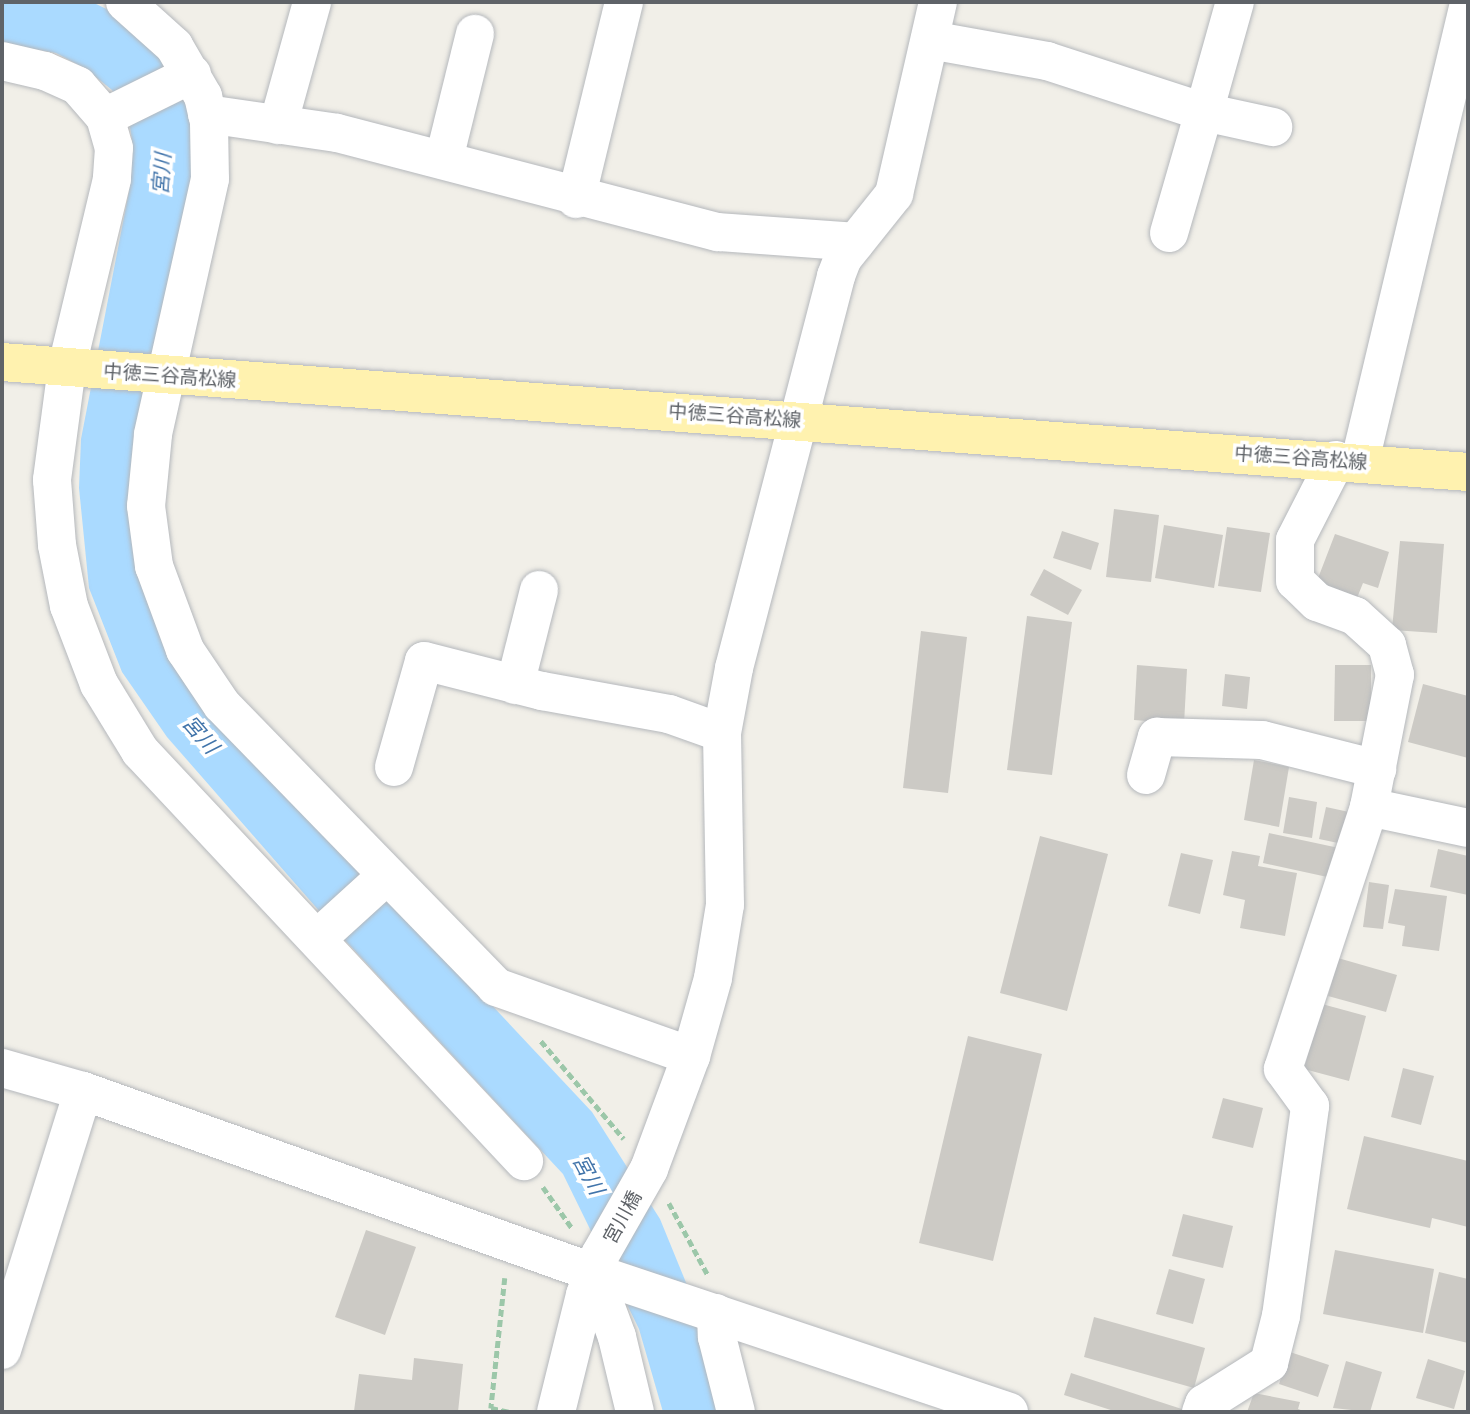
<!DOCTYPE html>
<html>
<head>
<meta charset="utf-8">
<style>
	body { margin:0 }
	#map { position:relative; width:1470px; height:1414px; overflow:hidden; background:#f1efe8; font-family:Commissioner,"Noto Sans JP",sans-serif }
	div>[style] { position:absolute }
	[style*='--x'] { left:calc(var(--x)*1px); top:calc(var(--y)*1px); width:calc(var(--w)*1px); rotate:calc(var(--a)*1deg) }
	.water>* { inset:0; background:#aadaff }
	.building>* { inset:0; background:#cccac5 }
	.path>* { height:4.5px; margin-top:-2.25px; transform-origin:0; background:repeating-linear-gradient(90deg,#9cc7a9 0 7px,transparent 0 10.5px) }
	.roads { filter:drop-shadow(0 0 2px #b5b8bc) drop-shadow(0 0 2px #b5b8bc) }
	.minor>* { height:38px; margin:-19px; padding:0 19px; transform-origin:19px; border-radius:19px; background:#fff }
	.major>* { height:38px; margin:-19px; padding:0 19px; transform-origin:19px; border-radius:19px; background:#fff2af }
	span { translate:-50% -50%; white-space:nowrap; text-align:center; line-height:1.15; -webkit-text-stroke:7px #fff; paint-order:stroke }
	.street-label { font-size:19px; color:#5f6368 }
	.water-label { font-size:21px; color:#4174aa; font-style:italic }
	.frame { position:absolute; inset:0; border:4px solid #5f6368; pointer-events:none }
</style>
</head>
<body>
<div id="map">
	<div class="water">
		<div style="clip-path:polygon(2px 2px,92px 2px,127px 19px,177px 73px,197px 139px,138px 560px,367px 872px,592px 1112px,660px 1219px,687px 1285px,720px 1412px,663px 1412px,639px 1329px,563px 1174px,342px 937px,167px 737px,122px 672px,89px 588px,79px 488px,81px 439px,130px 186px,132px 140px,129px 121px,112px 90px,86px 69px,56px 53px,2px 44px)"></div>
	</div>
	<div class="building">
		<div style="clip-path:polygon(1114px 509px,1159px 515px,1151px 582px,1106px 577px)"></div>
		<div style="clip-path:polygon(1164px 525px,1223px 535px,1214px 588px,1155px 578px)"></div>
		<div style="clip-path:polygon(1227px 527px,1270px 533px,1261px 592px,1218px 586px)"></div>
		<div style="clip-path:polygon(1062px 531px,1099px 543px,1091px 570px,1053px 558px)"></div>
		<div style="clip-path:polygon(1335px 534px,1389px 552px,1378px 588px,1363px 583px,1355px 603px,1315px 586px)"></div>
		<div style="clip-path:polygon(1400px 541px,1444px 544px,1437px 633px,1392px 630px)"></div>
		<div style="clip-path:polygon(1044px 569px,1082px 590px,1068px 615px,1030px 595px)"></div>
		<div style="clip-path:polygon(1027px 616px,1072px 622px,1052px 775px,1007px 770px)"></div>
		<div style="clip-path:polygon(921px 631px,967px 637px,948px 793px,903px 788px)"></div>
		<div style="clip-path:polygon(1137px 665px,1187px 669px,1184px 724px,1134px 720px)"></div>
		<div style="clip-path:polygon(1335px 665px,1371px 665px,1371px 721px,1334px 721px)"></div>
		<div style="clip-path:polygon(1225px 674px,1250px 677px,1247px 709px,1222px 706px)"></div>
		<div style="clip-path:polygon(1423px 684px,1468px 696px,1468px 758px,1408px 742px)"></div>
		<div style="clip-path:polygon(1254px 760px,1289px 767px,1279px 827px,1244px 820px)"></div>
		<div style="clip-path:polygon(1289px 797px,1317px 802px,1312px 838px,1283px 833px)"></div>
		<div style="clip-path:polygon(1326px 807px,1349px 812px,1343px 844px,1319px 839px)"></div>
		<div style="clip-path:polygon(1269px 833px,1339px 848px,1332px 878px,1263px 863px)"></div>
		<div style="clip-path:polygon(1040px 836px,1108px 854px,1067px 1011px,1000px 993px)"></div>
		<div style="clip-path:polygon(1438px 849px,1468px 856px,1468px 895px,1430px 887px)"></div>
		<div style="clip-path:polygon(1232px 851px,1260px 856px,1258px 866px,1297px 873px,1285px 936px,1240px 928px,1245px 900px,1223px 895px)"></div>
		<div style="clip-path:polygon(1181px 853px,1213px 860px,1200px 914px,1168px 906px)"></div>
		<div style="clip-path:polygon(1369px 882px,1389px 885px,1383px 929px,1363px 927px)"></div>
		<div style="clip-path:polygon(1395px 889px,1447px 896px,1439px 951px,1402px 946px,1405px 926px,1388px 923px)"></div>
		<div style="clip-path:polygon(1338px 958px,1397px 975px,1386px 1012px,1328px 996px)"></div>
		<div style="clip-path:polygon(1322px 1004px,1366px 1016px,1349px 1081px,1304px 1069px)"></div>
		<div style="clip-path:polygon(968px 1036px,1042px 1054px,993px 1261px,919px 1243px)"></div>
		<div style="clip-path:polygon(1403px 1068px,1434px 1076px,1421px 1125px,1391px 1117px)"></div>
		<div style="clip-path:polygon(1223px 1098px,1263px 1108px,1253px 1148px,1212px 1138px)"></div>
		<div style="clip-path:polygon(1364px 1136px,1468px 1161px,1468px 1227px,1432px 1218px,1430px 1228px,1347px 1209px)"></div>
		<div style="clip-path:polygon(1183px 1214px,1233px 1226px,1223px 1268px,1172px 1256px)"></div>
		<div style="clip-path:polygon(366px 1230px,416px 1247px,385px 1335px,335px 1317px)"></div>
		<div style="clip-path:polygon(1335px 1250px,1434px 1269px,1423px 1333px,1323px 1314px)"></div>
		<div style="clip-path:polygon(1169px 1269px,1205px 1279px,1193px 1324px,1156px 1314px)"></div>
		<div style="clip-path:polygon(1439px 1272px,1468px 1279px,1468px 1343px,1425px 1333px)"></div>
		<div style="clip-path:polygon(1094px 1317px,1205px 1348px,1194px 1388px,1084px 1357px)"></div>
		<div style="clip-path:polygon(1290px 1352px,1329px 1365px,1318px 1397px,1279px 1384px)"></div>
		<div style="clip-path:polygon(414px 1358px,463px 1364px,458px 1412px,354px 1411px,359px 1374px,412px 1380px)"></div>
		<div style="clip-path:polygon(1428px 1359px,1465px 1371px,1454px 1409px,1416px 1398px)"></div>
		<div style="clip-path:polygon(1346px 1361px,1382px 1372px,1370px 1412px,1333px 1408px)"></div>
		<div style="clip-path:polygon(1071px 1373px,1191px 1412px,1117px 1412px,1064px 1395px)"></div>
		<div style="clip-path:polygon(1254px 1393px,1300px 1402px,1298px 1409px,1306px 1412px,1247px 1412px)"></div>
	</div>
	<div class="path">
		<div style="--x:541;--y:1041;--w:128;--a:49.7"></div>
		<div style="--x:543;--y:1187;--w:50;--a:54.7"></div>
		<div style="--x:669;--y:1203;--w:82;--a:61.6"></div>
		<div style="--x:505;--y:1278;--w:131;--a:96.1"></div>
		<div style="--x:491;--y:1408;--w:19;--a:12"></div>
	</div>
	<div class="roads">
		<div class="minor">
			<div style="--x:125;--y:2;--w:66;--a:41.9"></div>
			<div style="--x:174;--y:46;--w:58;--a:59.9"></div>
			<div style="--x:203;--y:96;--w:28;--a:77"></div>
			<div style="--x:209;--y:123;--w:56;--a:89"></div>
			<div style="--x:210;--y:179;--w:262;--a:102.6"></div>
			<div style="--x:153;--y:435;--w:71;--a:95.6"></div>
			<div style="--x:146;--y:506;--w:61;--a:82.4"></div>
			<div style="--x:154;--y:566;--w:90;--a:69.7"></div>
			<div style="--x:185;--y:650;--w:66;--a:56.1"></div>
			<div style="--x:222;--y:705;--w:393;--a:45.8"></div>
			<div style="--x:496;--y:987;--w:207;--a:19.5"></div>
			<div style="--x:930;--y:40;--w:119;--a:10.2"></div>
			<div style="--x:1047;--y:61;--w:165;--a:18"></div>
			<div style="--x:1204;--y:112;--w:114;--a:-74.3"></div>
			<div style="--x:2;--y:61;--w:44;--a:13.1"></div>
			<div style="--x:45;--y:71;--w:36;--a:24"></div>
			<div style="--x:78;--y:86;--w:41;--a:48.9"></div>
			<div style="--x:105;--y:117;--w:32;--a:74"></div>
			<div style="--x:114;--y:148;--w:31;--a:94"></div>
			<div style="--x:112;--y:179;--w:193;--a:103.5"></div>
			<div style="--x:67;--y:367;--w:114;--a:97.6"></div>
			<div style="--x:52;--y:480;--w:65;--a:85.6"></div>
			<div style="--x:57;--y:545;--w:62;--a:78.9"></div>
			<div style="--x:69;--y:606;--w:84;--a:69"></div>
			<div style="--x:99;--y:684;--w:79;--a:58.5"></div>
			<div style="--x:140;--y:751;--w:562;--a:46.88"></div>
			<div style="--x:207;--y:114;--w:131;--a:8.3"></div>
			<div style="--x:337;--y:133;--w:394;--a:14.6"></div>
			<div style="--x:718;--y:232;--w:138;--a:4.1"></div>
			<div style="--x:105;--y:117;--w:97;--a:-26.3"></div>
			<div style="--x:278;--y:125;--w:128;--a:-74.5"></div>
			<div style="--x:444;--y:159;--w:129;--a:-76.1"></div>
			<div style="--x:576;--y:199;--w:203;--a:-76.3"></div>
			<div style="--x:1169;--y:233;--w:126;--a:-73.9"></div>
			<div style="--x:1204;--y:112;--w:71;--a:12.3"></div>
			<div style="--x:1360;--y:461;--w:468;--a:-76.6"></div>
			<div style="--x:515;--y:685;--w:98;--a:-75.8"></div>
			<div style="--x:394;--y:767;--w:110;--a:-74.2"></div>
			<div style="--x:424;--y:661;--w:122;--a:14.3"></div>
			<div style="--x:542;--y:691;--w:129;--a:10.3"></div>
			<div style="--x:669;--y:714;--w:56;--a:19.7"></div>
			<div style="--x:1146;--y:775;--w:40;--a:-74"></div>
			<div style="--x:1157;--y:737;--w:105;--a:1.6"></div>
			<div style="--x:1262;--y:740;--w:119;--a:14.2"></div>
			<div style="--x:1369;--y:807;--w:101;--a:12"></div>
			<div style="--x:318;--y:938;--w:91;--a:-42.3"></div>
			<div style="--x:2;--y:1068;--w:84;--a:15.9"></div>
			<div style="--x:83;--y:1091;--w:555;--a:19.58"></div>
			<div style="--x:606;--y:1277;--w:425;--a:18.5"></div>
			<div style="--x:593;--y:1272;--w:69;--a:69.7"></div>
			<div style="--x:617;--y:1337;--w:77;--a:76.5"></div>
			<div style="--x:716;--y:1313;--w:24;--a:88"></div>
			<div style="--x:717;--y:1337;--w:77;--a:75.8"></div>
			<div style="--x:2;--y:1350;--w:271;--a:-72.6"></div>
			<div style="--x:556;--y:1412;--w:121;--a:-76.1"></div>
			<div style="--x:585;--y:1295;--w:43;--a:-69.4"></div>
			<div style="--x:600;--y:1255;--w:99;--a:-60.3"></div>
			<div style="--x:649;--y:1169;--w:121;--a:-69.6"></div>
			<div style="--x:691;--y:1056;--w:81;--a:-74.2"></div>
			<div style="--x:713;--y:978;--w:74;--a:-80.7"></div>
			<div style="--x:725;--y:905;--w:172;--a:-91"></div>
			<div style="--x:722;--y:733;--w:66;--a:-79.5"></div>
			<div style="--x:734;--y:668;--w:405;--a:-75.4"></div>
			<div style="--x:836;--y:276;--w:19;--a:-69"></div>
			<div style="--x:843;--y:258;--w:82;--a:-51.4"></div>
			<div style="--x:894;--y:194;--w:197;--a:-77.1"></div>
			<div style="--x:1201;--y:1412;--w:9;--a:-69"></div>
			<div style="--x:1204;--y:1404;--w:77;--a:-32.2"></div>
			<div style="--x:1269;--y:1363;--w:49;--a:-75.7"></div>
			<div style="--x:1281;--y:1316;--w:212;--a:-82.1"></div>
			<div style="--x:1310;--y:1106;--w:46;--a:-126.1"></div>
			<div style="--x:1283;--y:1069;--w:276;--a:-71.8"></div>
			<div style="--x:1369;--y:807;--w:135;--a:-78.9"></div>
			<div style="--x:1395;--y:675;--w:31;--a:-105"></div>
			<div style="--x:1387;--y:645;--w:43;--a:-137.8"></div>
			<div style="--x:1355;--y:616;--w:40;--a:-159.8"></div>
			<div style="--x:1317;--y:602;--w:30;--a:-136"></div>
			<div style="--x:1295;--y:581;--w:41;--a:-90"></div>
			<div style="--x:1295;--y:540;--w:90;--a:-62.9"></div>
		</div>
		<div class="major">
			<div style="--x:2;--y:362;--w:1470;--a:4.29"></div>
		</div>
	</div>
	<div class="street-label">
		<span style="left:170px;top:375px;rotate:4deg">中徳三谷高松線</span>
		<span style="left:735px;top:415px;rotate:4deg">中徳三谷高松線</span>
		<span style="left:1301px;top:457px;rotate:4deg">中徳三谷高松線</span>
		<span style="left:622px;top:1217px;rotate:-61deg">宮川橋</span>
	</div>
	<div class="water-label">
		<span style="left:161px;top:174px;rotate:-86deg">宮川</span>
		<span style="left:201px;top:734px;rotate:49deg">宮川</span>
		<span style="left:589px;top:1174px;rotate:62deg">宮川</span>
	</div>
	<div class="frame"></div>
</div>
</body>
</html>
